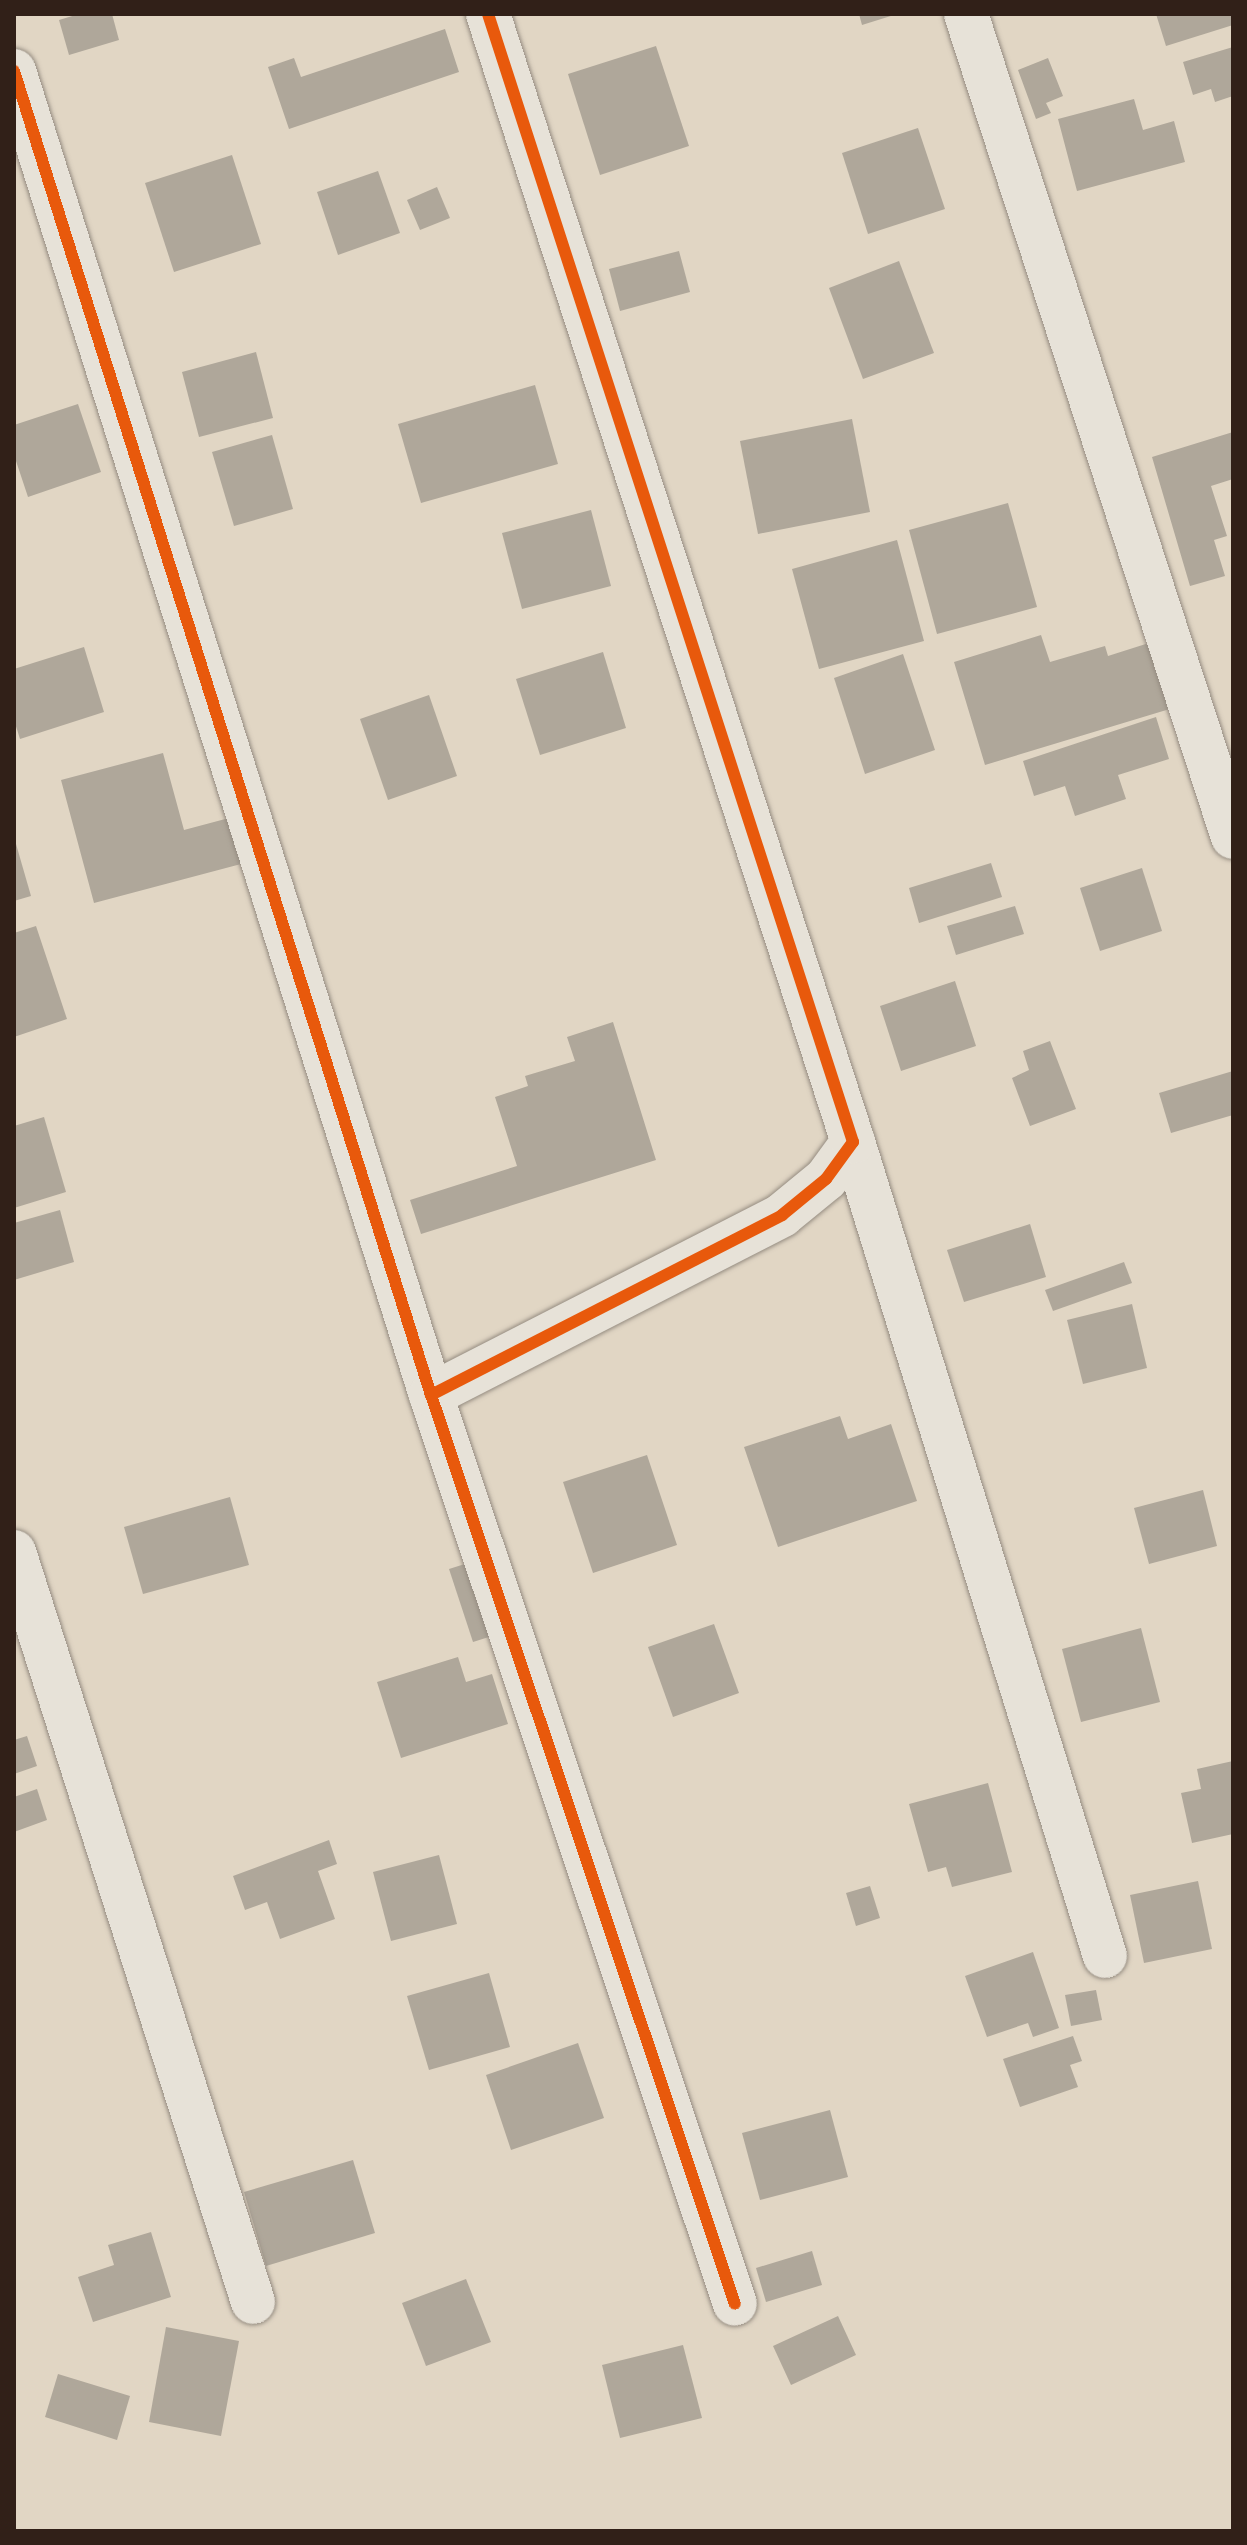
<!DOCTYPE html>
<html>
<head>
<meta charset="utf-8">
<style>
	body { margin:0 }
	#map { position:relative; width:1247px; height:2545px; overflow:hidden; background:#e1d6c4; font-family:Alegreya,serif }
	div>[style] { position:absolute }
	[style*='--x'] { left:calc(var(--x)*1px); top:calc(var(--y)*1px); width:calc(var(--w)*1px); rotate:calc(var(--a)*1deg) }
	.building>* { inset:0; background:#afa79a }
	.roads { filter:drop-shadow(0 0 2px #958c81) drop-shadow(0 0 2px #958c81) }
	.minor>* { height:44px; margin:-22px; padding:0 22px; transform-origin:22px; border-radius:22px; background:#e7e2d8 }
	.cycleway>* { height:12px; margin:-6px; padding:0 6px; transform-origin:6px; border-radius:6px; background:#e8590c }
	span { translate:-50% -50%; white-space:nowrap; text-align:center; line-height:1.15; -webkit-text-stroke:6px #f3e7d1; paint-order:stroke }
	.frame { position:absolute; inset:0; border:16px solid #312018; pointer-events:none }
</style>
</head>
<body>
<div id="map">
	<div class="building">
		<div style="clip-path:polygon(79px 14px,112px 14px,119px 40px,69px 55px,59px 20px)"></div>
		<div style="clip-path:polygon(859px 14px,894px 14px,894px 15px,862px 25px)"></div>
		<div style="clip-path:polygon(1156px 14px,1233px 14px,1233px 25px,1166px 46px)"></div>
		<div style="clip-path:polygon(445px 29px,459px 72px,289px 129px,268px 67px,294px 58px,301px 77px)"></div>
		<div style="clip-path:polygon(656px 46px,689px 146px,600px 175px,568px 74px)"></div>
		<div style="clip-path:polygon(1233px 47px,1233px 96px,1215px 102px,1211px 89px,1193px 95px,1183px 62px)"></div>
		<div style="clip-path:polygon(1048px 58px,1063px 96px,1046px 103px,1051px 113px,1036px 119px,1018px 70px)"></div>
		<div style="clip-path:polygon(1134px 99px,1143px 130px,1174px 121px,1185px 162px,1077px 191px,1058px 119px)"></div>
		<div style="clip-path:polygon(918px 128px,945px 209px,868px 234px,842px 153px)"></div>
		<div style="clip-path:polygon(232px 155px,261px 244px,174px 272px,145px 183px)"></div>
		<div style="clip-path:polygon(378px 171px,400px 233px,338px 255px,317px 192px)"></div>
		<div style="clip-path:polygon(437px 187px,450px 218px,420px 230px,407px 200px)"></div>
		<div style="clip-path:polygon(679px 251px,690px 292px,620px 311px,609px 269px)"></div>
		<div style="clip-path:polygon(899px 261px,934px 353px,863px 379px,829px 288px)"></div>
		<div style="clip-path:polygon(256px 352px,273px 418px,199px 437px,182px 372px)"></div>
		<div style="clip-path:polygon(535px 385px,558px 464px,421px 503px,398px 424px)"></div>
		<div style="clip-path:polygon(78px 404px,101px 472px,28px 497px,14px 455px,14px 425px)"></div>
		<div style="clip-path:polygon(852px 419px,870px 512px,758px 534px,740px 441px)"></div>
		<div style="clip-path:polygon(1233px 432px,1233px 479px,1211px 486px,1227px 536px,1214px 540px,1225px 576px,1190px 586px,1152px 457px)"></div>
		<div style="clip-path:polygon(272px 435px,293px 509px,234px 526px,212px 452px)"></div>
		<div style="clip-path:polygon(1008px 503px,1037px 607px,937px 634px,909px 530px)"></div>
		<div style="clip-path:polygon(591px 510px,611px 586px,522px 609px,502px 533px)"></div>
		<div style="clip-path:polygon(897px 540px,924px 641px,819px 669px,792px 569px)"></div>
		<div style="clip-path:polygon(1041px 635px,1050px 662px,1105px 646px,1108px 656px,1152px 642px,1173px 708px,985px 765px,954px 662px)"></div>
		<div style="clip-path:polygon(84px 647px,104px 712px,20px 739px,14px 720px,14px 669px)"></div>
		<div style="clip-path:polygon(603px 652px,626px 728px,540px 755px,516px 679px)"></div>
		<div style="clip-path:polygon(903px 654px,935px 750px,865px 774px,834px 678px)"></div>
		<div style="clip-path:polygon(429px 695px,457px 776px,388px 800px,360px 719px)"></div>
		<div style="clip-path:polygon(1156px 717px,1169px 759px,1118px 775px,1126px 799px,1075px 816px,1065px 786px,1034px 796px,1023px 761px)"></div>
		<div style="clip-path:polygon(163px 753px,184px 830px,229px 818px,241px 864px,94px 903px,61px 780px)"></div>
		<div style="clip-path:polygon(14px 837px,31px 896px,14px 901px)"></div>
		<div style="clip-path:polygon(991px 863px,1002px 897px,919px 923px,909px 888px)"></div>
		<div style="clip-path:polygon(1142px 868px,1162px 931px,1100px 951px,1080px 888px)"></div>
		<div style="clip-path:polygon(1015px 906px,1024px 934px,956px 955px,947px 926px)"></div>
		<div style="clip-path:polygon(36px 926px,67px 1019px,14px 1037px,14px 933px)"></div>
		<div style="clip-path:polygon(955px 981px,976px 1046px,901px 1071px,880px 1006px)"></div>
		<div style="clip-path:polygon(613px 1022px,656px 1160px,421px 1234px,410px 1200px,517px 1166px,495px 1097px,528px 1086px,525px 1076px,575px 1061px,567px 1037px)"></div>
		<div style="clip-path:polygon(1050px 1041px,1076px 1109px,1030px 1126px,1012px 1078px,1029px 1070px,1023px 1051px)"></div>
		<div style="clip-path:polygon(1233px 1071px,1233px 1115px,1171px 1133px,1159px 1093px)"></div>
		<div style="clip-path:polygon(44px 1117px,66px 1192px,14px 1208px,14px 1126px)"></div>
		<div style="clip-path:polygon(60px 1210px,74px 1262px,14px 1280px,14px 1223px)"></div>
		<div style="clip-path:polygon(1030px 1224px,1046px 1277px,964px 1302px,947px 1250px)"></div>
		<div style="clip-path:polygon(1124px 1262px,1132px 1283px,1053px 1311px,1045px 1290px)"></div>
		<div style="clip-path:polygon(1132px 1304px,1147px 1368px,1083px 1384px,1067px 1320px)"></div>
		<div style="clip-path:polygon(840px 1416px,848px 1439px,891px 1424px,917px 1501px,778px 1547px,744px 1447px)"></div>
		<div style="clip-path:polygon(647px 1455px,677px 1545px,593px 1573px,563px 1482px)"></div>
		<div style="clip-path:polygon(1203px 1490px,1217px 1546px,1149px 1564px,1134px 1508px)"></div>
		<div style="clip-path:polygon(230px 1497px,249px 1565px,143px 1594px,124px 1527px)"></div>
		<div style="clip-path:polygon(468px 1563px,492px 1636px,473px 1642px,449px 1569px)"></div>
		<div style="clip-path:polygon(714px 1624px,739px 1693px,673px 1717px,648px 1647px)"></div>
		<div style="clip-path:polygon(1141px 1628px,1160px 1702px,1081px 1722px,1062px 1649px)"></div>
		<div style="clip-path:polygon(458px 1657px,466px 1682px,492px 1674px,508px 1724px,401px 1758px,377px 1682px)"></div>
		<div style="clip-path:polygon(27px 1736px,37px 1766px,14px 1774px,14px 1740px)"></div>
		<div style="clip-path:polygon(1233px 1761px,1233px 1834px,1192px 1843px,1181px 1793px,1201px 1789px,1197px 1769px)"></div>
		<div style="clip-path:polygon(988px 1783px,1012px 1872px,952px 1887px,946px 1867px,928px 1872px,909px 1804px)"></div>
		<div style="clip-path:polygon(37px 1789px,47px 1820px,14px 1832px,14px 1797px)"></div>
		<div style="clip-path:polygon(329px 1840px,337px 1864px,318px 1871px,335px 1919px,280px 1939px,267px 1902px,245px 1910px,233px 1876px)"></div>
		<div style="clip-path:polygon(439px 1855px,457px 1924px,391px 1941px,373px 1872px)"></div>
		<div style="clip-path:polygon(1198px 1881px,1212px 1949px,1144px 1963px,1130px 1895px)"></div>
		<div style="clip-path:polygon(870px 1886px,880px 1918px,856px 1926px,846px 1893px)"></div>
		<div style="clip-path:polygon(1033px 1952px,1059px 2028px,1033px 2037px,1028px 2023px,987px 2037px,965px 1976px)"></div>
		<div style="clip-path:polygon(489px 1973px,510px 2047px,429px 2070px,407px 1996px)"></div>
		<div style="clip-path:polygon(1096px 1990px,1102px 2020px,1071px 2026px,1065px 1995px)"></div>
		<div style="clip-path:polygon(1073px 2036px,1082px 2061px,1070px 2065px,1078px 2087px,1020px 2107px,1003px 2059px)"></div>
		<div style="clip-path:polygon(578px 2043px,604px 2118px,511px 2150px,486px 2075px)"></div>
		<div style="clip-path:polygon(830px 2110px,848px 2177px,760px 2200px,742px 2133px)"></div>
		<div style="clip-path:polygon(353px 2160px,375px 2233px,266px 2266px,244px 2192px)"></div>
		<div style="clip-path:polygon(151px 2232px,171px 2297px,93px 2322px,78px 2277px,114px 2265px,108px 2245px)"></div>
		<div style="clip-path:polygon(812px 2251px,822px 2285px,766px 2302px,756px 2268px)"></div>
		<div style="clip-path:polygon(466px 2279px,491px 2342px,426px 2366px,402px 2303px)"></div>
		<div style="clip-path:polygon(838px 2316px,856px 2355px,791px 2385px,773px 2346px)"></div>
		<div style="clip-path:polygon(166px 2327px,239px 2341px,221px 2436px,149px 2422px)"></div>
		<div style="clip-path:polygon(683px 2345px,702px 2418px,620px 2438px,602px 2365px)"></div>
		<div style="clip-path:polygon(58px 2374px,130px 2396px,117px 2440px,45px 2417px)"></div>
	</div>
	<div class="roads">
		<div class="minor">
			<div style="--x:966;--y:14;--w:865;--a:72.03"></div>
			<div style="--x:14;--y:71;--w:1388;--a:72.52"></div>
			<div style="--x:431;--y:1395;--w:958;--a:71.51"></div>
			<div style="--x:853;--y:1142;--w:852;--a:72.8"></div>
			<div style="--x:431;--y:1395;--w:394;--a:-27.1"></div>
			<div style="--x:782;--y:1215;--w:57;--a:-39.3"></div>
			<div style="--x:826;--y:1179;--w:46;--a:-53.9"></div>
			<div style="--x:853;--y:1142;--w:1186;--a:-107.93"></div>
			<div style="--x:14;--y:1552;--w:787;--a:72.32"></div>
		</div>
	</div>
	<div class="cycleway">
		<div style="--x:14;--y:71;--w:1388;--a:72.52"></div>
		<div style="--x:431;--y:1395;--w:958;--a:71.51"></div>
		<div style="--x:431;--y:1395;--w:394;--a:-27.1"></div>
		<div style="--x:782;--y:1215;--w:57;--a:-39.3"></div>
		<div style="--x:826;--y:1179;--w:46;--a:-53.9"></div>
		<div style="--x:853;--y:1142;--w:1186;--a:-107.93"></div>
	</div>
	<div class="frame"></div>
</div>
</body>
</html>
